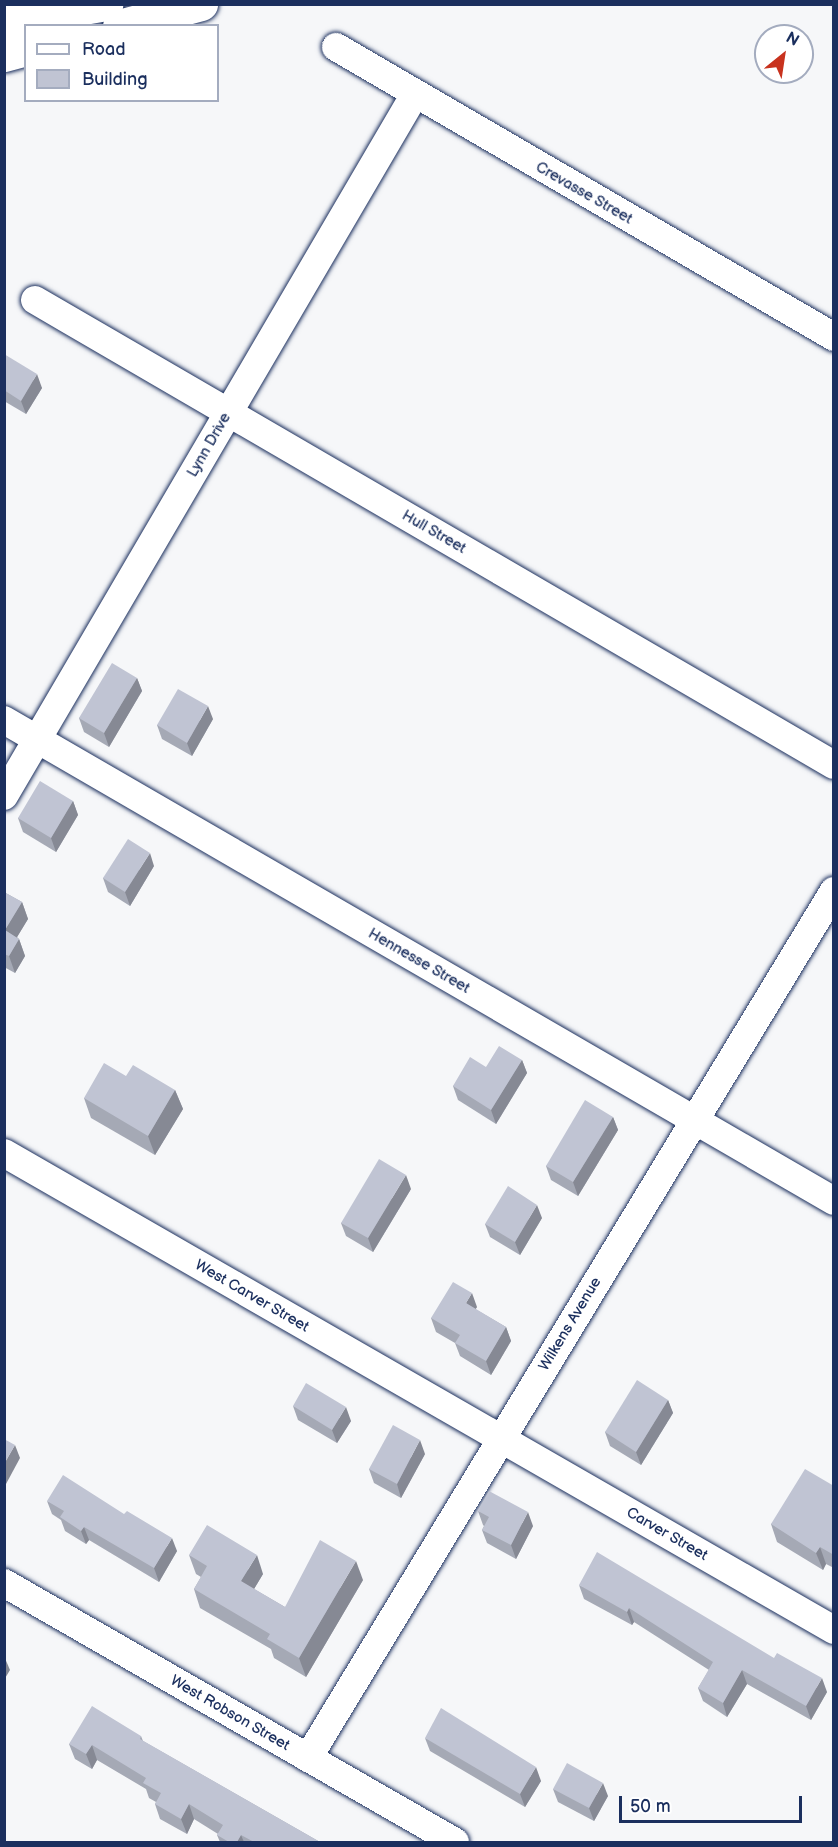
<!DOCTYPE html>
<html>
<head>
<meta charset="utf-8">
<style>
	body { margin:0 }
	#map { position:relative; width:838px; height:1847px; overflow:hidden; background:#f6f7f9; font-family:"Balsamiq Sans",sans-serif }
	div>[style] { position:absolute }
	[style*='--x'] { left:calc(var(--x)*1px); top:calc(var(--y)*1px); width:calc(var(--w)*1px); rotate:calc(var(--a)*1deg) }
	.roads { filter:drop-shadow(0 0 2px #1b2f5e) drop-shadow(0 0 2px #1b2f5e) }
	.minor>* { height:28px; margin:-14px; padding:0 14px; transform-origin:14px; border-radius:14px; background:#fff }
	.highway>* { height:33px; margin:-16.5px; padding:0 16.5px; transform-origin:16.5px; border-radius:16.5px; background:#fff }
	.wall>* { inset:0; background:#a5a9b5 }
	.shaded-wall>* { inset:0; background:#868994 }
	.building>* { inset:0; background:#c0c4d3 }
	span { translate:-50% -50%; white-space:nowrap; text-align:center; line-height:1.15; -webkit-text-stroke:4.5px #fff; paint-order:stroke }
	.street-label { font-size:15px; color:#1b2f5e }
	.frame { position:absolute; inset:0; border:6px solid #1b2f5e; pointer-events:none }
	.legend { position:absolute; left:24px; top:24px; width:195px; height:78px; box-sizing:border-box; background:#fff; border:2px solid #a4acbf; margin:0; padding:8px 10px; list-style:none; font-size:18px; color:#1b2f5e }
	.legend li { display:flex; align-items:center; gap:12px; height:30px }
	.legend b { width:30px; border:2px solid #a4acbf }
	.north { position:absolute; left:754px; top:24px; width:60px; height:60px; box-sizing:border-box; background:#fff; border:2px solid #a4acbf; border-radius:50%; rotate:30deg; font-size:16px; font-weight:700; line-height:24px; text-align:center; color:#1b2f5e }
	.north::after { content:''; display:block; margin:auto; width:21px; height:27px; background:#c8321e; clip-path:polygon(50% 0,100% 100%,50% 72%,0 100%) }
	.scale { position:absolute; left:619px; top:1796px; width:183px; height:27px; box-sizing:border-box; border:3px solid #1b2f5e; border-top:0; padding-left:8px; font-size:18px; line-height:21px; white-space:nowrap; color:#1b2f5e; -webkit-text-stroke:4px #fff; paint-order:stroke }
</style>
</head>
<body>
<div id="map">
	<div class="roads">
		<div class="minor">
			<div style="--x:336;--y:47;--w:576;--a:30.21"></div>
			<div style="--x:35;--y:300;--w:924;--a:30.2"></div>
			<div style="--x:4;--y:720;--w:959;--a:30.09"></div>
			<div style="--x:4;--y:796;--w:813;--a:-59.65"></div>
			<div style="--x:4;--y:1153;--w:957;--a:29.89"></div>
			<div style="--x:4;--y:1583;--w:520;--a:29.87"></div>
			<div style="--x:308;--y:1758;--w:1014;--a:-58.76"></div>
		</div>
		<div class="highway">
			<div style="--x:4;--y:22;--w:104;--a:-10"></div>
			<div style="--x:119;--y:26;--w:85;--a:-15"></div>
			<div style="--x:4;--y:55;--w:23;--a:-15"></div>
		</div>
	</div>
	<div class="wall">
		<div style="clip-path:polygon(4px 354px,42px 388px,26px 414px,4px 401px)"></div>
		<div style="clip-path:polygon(137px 678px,142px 691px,109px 747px,84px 732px,79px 718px)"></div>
		<div style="clip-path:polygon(213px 719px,192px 756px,162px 739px,157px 725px)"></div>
		<div style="clip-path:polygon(73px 801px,78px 815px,56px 852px,23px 832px,18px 818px)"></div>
		<div style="clip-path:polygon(154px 866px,130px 906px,108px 892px,103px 878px)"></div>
		<div style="clip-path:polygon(4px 892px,22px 902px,28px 919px,17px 937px,19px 939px,25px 956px,15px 973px,4px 967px)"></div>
		<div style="clip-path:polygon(522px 1060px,527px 1073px,496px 1124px,458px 1100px,453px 1086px,486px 1067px)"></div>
		<div style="clip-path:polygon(175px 1090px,183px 1109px,155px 1155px,91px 1118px,84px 1098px)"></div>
		<div style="clip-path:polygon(613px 1117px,618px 1130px,578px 1196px,551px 1180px,546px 1166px)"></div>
		<div style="clip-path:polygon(411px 1189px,373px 1252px,346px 1236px,341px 1223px)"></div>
		<div style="clip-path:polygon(542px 1218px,520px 1255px,490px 1237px,485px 1224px)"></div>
		<div style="clip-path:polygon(477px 1307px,475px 1309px,506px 1327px,511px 1341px,491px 1375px,460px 1356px,455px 1343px,436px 1332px,431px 1318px)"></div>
		<div style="clip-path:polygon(668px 1400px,673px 1413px,641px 1465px,610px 1446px,605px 1432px)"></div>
		<div style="clip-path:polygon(293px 1406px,351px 1421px,337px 1443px,298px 1420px)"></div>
		<div style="clip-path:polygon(425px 1454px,401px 1498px,374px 1483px,369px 1469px)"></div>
		<div style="clip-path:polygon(834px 1486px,834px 1568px,826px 1564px,823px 1570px,777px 1542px,771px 1524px)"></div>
		<div style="clip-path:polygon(47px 1501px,177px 1551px,159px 1582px,89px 1540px,86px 1544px,65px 1531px,61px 1520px,52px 1514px)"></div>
		<div style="clip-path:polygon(478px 1511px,533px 1526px,516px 1559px,487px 1543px,482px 1530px,484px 1526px,483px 1525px)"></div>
		<div style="clip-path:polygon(189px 1555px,263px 1574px,254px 1589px,285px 1607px,363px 1580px,306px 1677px,274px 1658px,271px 1649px,200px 1608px,194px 1589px,201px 1577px,196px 1574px)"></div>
		<div style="clip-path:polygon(579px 1585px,827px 1692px,811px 1720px,747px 1684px,727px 1717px,703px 1701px,698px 1688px,709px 1670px,634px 1622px,632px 1625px,584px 1599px)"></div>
		<div style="clip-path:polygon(141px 1736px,143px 1741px,320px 1842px,220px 1842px,217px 1835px,218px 1834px,194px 1819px,187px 1834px,160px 1819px,155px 1804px,156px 1802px,149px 1798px,146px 1789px,97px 1760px,92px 1769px,75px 1759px,69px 1744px)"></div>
		<div style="clip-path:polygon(425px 1738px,541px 1781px,525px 1807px,430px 1751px)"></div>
		<div style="clip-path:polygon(553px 1789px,608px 1796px,594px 1821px,558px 1802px)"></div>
	</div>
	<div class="shaded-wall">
		<div style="clip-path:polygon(37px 374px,42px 388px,26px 414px,21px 401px)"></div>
		<div style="clip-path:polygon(137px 678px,142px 691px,109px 747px,104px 733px)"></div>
		<div style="clip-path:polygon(208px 706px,213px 719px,192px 756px,187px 743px)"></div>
		<div style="clip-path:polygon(73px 801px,78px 815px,56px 852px,51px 838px)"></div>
		<div style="clip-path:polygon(150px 853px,154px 866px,130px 906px,125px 892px)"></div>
		<div style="clip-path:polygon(22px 902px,28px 919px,11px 947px,5px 930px)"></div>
		<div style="clip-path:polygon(19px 939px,25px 956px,15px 973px,9px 956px)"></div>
		<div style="clip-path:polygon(522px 1060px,527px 1073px,496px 1124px,491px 1110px)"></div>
		<div style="clip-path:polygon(175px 1090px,183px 1109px,155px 1155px,148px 1136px)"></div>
		<div style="clip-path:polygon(613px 1117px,618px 1130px,578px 1196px,573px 1182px)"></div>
		<div style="clip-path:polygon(406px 1175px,411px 1189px,373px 1252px,368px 1238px)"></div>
		<div style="clip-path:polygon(537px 1205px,542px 1218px,520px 1255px,515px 1242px)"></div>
		<div style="clip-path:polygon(472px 1293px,477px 1307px,471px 1317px,466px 1303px)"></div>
		<div style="clip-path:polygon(506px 1327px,511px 1341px,491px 1375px,486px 1361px)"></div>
		<div style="clip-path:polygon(668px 1400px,673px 1413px,641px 1465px,636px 1452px)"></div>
		<div style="clip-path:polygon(346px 1407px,351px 1421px,337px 1443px,332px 1430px)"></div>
		<div style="clip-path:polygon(420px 1440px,425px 1454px,401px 1498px,397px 1484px)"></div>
		<div style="clip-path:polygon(15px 1445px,20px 1458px,6px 1484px,4px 1479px,4px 1464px)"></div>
		<div style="clip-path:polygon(528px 1512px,533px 1526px,516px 1559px,511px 1545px)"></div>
		<div style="clip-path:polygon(84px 1527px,89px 1540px,86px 1544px,81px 1531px)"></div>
		<div style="clip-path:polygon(172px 1538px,177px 1551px,159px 1582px,154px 1568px)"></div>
		<div style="clip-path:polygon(820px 1547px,826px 1564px,823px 1570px,816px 1553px)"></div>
		<div style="clip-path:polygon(257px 1555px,263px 1574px,248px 1599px,241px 1581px)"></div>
		<div style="clip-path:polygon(356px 1561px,363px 1580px,306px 1677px,299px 1658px)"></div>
		<div style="clip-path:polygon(629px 1608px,634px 1622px,632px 1625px,627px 1612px)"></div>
		<div style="clip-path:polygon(4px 1656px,10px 1670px,4px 1680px)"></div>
		<div style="clip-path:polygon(742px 1670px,747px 1684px,727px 1717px,723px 1703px)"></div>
		<div style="clip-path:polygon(822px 1678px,827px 1692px,811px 1720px,806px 1706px)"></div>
		<div style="clip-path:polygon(92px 1745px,97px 1760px,92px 1769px,86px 1754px)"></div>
		<div style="clip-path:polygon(536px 1767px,541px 1781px,525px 1807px,520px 1794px)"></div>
		<div style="clip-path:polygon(603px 1783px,608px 1796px,594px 1821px,589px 1808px)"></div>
		<div style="clip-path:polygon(189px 1804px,194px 1819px,187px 1834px,181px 1819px)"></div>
		<div style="clip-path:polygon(241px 1835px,244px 1842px,237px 1842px)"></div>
	</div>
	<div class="building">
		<div style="clip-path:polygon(4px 354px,37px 374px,21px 401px,4px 390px)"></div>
		<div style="clip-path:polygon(112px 663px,137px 678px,104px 733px,79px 718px)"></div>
		<div style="clip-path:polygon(178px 689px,208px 706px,187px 743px,157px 725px)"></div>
		<div style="clip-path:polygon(40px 781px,73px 801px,51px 838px,18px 818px)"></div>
		<div style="clip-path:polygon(128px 839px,150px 853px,125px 892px,103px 878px)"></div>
		<div style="clip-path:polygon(4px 892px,22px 902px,5px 930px,19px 939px,9px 956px,4px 954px)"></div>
		<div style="clip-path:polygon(499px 1046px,522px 1060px,491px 1110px,453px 1086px,470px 1057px,486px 1067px)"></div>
		<div style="clip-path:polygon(104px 1063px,126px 1076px,133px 1065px,175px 1090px,148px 1136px,84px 1098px)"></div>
		<div style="clip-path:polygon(585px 1100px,613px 1117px,573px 1182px,546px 1166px)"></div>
		<div style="clip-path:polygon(379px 1159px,406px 1175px,368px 1238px,341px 1223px)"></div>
		<div style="clip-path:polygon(508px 1186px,537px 1205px,515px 1242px,485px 1224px)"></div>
		<div style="clip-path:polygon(453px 1282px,472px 1293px,466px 1303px,506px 1327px,486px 1361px,455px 1343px,460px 1335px,431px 1318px)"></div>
		<div style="clip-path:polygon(637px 1380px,668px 1400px,636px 1452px,605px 1432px)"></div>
		<div style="clip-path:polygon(306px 1383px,346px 1407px,332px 1430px,293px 1406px)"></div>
		<div style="clip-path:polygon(393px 1425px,420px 1440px,397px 1484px,369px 1469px)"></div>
		<div style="clip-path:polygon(4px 1439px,15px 1445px,4px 1464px)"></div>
		<div style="clip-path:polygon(805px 1469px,834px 1486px,834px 1555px,820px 1547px,816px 1553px,771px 1524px)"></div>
		<div style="clip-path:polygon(63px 1475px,124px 1514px,127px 1511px,172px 1538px,154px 1568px,84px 1527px,81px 1531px,60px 1517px,64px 1511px,47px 1501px)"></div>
		<div style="clip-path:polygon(489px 1491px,528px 1512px,511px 1545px,482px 1530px,489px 1517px,478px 1511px)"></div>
		<div style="clip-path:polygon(207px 1525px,257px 1555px,241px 1581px,285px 1607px,320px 1540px,356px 1561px,299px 1658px,267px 1639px,270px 1634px,194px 1589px,207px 1566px,189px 1555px)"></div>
		<div style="clip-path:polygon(597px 1552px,774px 1658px,777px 1653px,822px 1678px,806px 1706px,742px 1670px,723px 1703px,698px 1688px,713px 1662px,629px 1608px,627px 1612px,579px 1585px)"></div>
		<div style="clip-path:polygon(92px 1706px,141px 1736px,140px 1739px,320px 1842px,254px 1842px,241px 1835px,237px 1842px,229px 1842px,217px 1835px,223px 1825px,189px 1804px,181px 1819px,155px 1804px,161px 1793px,143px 1783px,146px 1778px,92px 1745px,86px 1754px,69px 1744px)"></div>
		<div style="clip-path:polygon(441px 1708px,536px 1767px,520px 1794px,425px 1738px)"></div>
		<div style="clip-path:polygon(567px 1763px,603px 1783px,589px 1808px,553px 1789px)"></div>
	</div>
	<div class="street-label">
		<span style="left:584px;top:193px;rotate:30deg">Crevasse Street</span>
		<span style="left:209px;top:445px;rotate:-60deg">Lynn Drive</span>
		<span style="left:434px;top:532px;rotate:30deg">Hull Street</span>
		<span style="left:419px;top:961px;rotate:30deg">Hennesse Street</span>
		<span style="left:252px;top:1296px;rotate:30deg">West Carver Street</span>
		<span style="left:570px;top:1324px;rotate:-59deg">Wilkens Avenue</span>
		<span style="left:667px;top:1534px;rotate:30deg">Carver Street</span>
		<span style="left:230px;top:1713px;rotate:30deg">West Robson Street</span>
	</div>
	<div class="frame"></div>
	<ul class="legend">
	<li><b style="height:8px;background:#fff"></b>Road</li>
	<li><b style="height:16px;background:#c0c4d3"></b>Building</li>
	</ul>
	<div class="north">N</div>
	<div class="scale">50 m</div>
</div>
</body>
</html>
